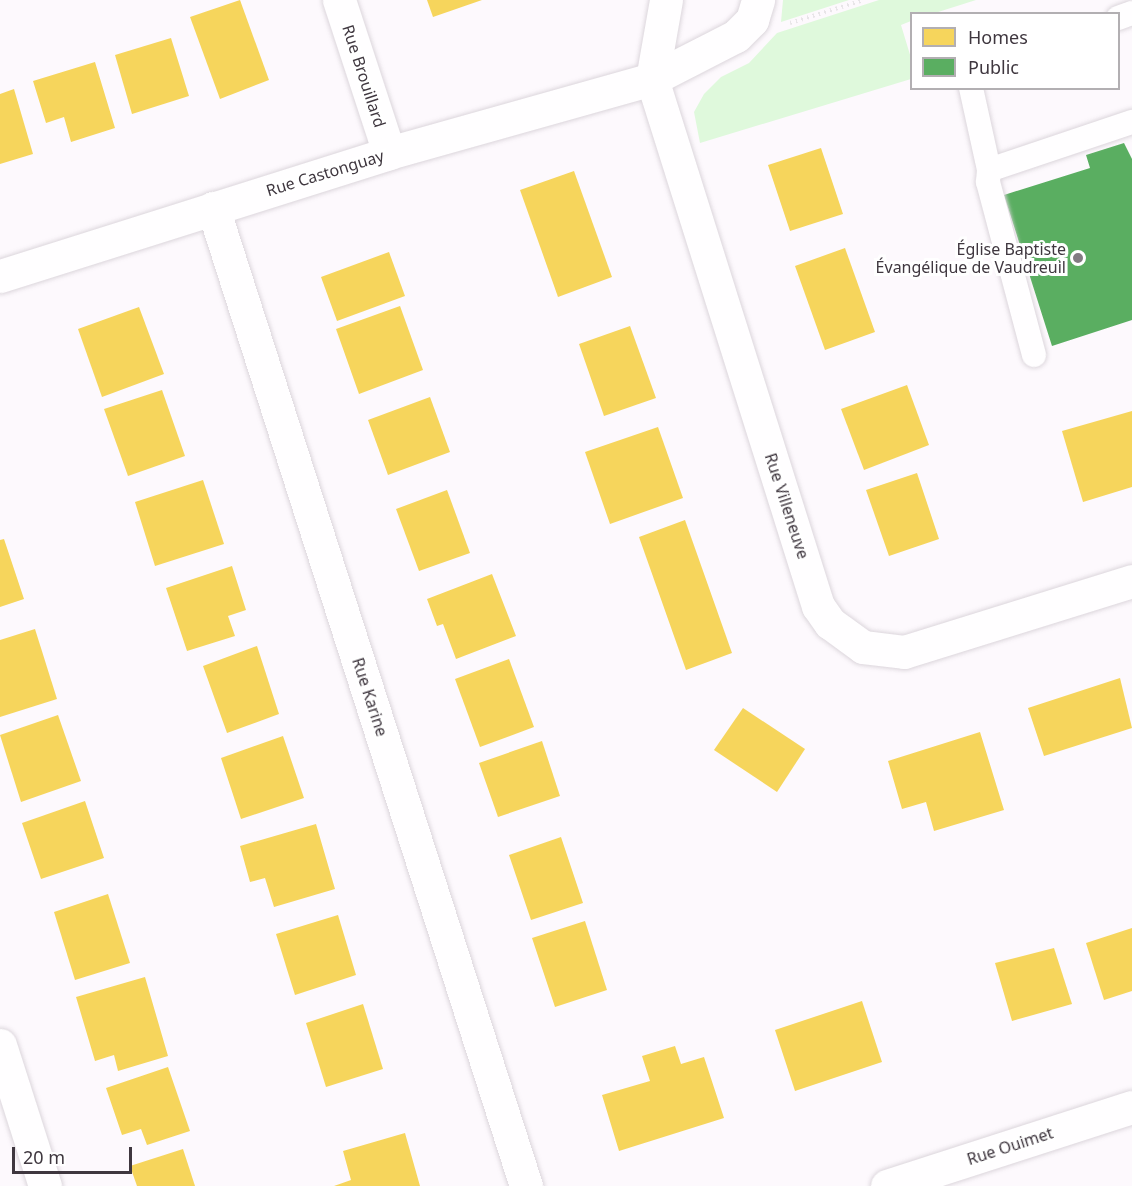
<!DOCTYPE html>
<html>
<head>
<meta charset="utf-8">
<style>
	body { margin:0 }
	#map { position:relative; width:1132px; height:1186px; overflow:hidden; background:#fdf9fd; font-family:"Noto Sans",sans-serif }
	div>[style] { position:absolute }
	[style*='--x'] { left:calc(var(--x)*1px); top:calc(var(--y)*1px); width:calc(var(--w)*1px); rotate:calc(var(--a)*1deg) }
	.green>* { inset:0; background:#dff9dc }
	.homes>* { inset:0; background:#f6d55c }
	.public>* { inset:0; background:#5aae61 }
	.path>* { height:4px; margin-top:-2px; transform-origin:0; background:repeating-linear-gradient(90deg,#e8e5e8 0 1.5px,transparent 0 6px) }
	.roads { filter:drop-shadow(0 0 2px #dcd6dc) drop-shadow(0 0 2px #dcd6dc) }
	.lane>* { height:24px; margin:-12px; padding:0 12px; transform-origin:12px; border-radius:12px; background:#fffeff }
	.street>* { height:33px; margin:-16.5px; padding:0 16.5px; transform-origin:16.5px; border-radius:16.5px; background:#fffeff }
	.dots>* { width:16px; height:16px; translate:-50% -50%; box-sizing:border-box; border:3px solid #fff; border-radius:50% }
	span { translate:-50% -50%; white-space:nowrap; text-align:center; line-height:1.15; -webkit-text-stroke:6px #fff; paint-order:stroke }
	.street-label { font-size:16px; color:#3f373f }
	.poi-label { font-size:16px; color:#3f373f }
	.right { translate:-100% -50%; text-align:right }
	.legend { position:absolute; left:910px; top:12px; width:210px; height:78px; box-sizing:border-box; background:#fff; border:2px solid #b2afb2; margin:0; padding:8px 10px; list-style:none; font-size:18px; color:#3f373f }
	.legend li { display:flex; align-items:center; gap:12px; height:30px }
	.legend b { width:30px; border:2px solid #b2afb2 }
	.scale { position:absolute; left:12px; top:1147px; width:120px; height:27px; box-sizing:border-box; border:3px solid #3f373f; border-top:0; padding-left:8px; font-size:18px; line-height:21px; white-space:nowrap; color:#3f373f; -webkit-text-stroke:4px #fff; paint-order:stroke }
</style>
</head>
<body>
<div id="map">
	<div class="green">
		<div style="clip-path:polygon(783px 0,849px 0,781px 22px)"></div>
		<div style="clip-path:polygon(879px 0,976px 0,935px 13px,912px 14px,911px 21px,901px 25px,911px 58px,911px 79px,700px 143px,694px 112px,704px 94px,721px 77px,749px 63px,777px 33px)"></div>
	</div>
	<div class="homes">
		<div style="clip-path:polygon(240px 0,269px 80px,220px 99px,190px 17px)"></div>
		<div style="clip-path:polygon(427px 0,482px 0,433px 17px)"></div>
		<div style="clip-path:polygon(171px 38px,189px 96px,132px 114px,115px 55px)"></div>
		<div style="clip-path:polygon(95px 62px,115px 128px,71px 142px,64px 117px,46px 123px,33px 81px)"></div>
		<div style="clip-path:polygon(14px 89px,33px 154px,0 164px,0 94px)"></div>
		<div style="clip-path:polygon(821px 148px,843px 214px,790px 231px,768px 165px)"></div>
		<div style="clip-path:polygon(574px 171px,612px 277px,558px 297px,520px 190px)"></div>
		<div style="clip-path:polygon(845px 248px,875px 332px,825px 350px,795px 266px)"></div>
		<div style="clip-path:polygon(389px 252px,405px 296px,337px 321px,321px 277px)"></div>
		<div style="clip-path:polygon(400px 306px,423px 370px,359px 394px,336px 329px)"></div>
		<div style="clip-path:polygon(139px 307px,164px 374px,102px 397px,78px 329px)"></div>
		<div style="clip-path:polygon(630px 326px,656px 398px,604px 416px,579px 344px)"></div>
		<div style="clip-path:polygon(907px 385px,929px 445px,864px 470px,841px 409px)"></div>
		<div style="clip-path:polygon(162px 390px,185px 456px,128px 476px,104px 409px)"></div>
		<div style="clip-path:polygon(430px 397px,450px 452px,388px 475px,368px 420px)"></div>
		<div style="clip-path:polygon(1132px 411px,1132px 487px,1083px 502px,1062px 431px)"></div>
		<div style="clip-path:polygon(658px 427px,683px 498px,610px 524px,585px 452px)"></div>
		<div style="clip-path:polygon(917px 473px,939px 539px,889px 556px,866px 490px)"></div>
		<div style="clip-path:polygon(203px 480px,224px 544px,155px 566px,135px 502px)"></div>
		<div style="clip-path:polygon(447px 490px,470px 553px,419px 571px,396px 509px)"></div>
		<div style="clip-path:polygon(685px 520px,732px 653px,686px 670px,639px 537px)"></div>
		<div style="clip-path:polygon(4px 539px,24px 599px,0 607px,0 540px)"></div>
		<div style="clip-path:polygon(232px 566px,246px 610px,228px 616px,235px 636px,187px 651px,166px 588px)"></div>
		<div style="clip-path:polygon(492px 574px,516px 636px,456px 659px,443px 624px,437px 626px,427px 599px)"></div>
		<div style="clip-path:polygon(35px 629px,57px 699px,0 717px,0 640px)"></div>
		<div style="clip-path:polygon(257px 646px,279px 714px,227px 733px,203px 666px)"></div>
		<div style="clip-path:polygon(509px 659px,534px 727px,480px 747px,455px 679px)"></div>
		<div style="clip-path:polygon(1120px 678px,1132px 728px,1044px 756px,1028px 708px)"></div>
		<div style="clip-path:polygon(743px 708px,805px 749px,777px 792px,714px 750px)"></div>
		<div style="clip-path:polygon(58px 715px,81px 781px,21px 802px,0 735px)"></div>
		<div style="clip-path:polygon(980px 732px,1004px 810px,934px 831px,926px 802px,902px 809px,888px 761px)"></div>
		<div style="clip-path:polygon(283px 736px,304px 798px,241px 819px,221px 758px)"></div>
		<div style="clip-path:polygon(542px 741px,560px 796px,498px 817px,479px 763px)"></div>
		<div style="clip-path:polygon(85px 801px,104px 858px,41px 879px,22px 823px)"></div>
		<div style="clip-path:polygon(316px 824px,335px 889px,274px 907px,265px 878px,250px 882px,240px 846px)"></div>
		<div style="clip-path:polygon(561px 837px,583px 903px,531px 920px,509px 855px)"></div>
		<div style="clip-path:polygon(108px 894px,130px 963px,75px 980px,54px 912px)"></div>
		<div style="clip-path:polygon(338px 915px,356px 975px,295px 995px,276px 934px)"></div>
		<div style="clip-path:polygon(585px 921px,607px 990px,555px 1007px,532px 938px)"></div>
		<div style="clip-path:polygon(1132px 928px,1132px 991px,1104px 1000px,1086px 943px)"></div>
		<div style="clip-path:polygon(1054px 948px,1072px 1004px,1012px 1021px,995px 963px)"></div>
		<div style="clip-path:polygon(145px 977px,168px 1056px,118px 1071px,114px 1055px,95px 1061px,76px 997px)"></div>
		<div style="clip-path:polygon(862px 1001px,882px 1062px,795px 1091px,775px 1030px)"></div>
		<div style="clip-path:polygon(363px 1004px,383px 1069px,326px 1087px,306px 1023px)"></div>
		<div style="clip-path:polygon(675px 1046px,681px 1064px,704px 1057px,724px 1118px,619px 1151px,602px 1095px,650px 1081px,642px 1056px)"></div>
		<div style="clip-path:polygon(168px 1067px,190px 1131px,147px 1145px,141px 1129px,122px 1135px,106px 1088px)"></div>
		<div style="clip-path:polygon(405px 1133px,420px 1186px,334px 1186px,351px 1180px,343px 1151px)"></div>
		<div style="clip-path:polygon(183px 1149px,195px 1186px,137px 1186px,130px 1166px)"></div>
	</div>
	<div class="public">
		<div style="clip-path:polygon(1124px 143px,1132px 159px,1132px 320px,1052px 346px,1004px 195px,1090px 168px,1086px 155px)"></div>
	</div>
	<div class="path">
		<div style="--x:790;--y:23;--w:77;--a:-17.3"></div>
	</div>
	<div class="roads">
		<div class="lane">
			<div style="--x:1118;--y:18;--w:15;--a:-20"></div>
			<div style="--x:971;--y:88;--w:84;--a:77.6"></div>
			<div style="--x:989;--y:170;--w:151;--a:-18.6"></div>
			<div style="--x:989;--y:170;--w:12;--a:95"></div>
			<div style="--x:988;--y:182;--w:179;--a:75.1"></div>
		</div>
		<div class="street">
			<div style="--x:339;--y:0;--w:161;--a:71.9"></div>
			<div style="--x:666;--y:0;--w:80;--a:100"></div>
			<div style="--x:652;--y:79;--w:553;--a:72.52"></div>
			<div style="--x:818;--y:606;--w:21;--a:55"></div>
			<div style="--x:830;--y:623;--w:41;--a:36"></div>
			<div style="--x:863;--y:647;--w:41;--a:7"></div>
			<div style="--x:904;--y:652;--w:239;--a:-17.3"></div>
			<div style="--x:213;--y:208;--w:1027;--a:72.25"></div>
			<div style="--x:0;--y:276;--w:408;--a:-17.5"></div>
			<div style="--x:389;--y:153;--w:273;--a:-15.7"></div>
			<div style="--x:652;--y:79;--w:94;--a:-27.1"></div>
			<div style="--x:736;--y:36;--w:23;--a:-45"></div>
			<div style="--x:752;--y:20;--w:21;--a:-73"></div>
			<div style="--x:0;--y:1045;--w:148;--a:72.3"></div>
			<div style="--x:887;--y:1186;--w:257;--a:-17.9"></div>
		</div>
	</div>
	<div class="dots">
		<div style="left:1078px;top:258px;background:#827b82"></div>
	</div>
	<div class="street-label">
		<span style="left:364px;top:76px;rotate:72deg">Rue Brouillard</span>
		<span style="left:325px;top:173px;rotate:-17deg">Rue Castonguay</span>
		<span style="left:787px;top:506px;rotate:72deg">Rue Villeneuve</span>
		<span style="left:370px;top:697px;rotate:72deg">Rue Karine</span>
		<span style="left:1010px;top:1146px;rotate:-18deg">Rue Ouimet</span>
	</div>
	<div class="poi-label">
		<span class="right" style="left:1066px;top:258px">Église Baptiste<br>Évangélique de Vaudreuil</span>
	</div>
	<ul class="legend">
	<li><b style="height:16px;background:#f6d55c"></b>Homes</li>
	<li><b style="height:16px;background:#5aae61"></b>Public</li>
	</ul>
	<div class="scale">20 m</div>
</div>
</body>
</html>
